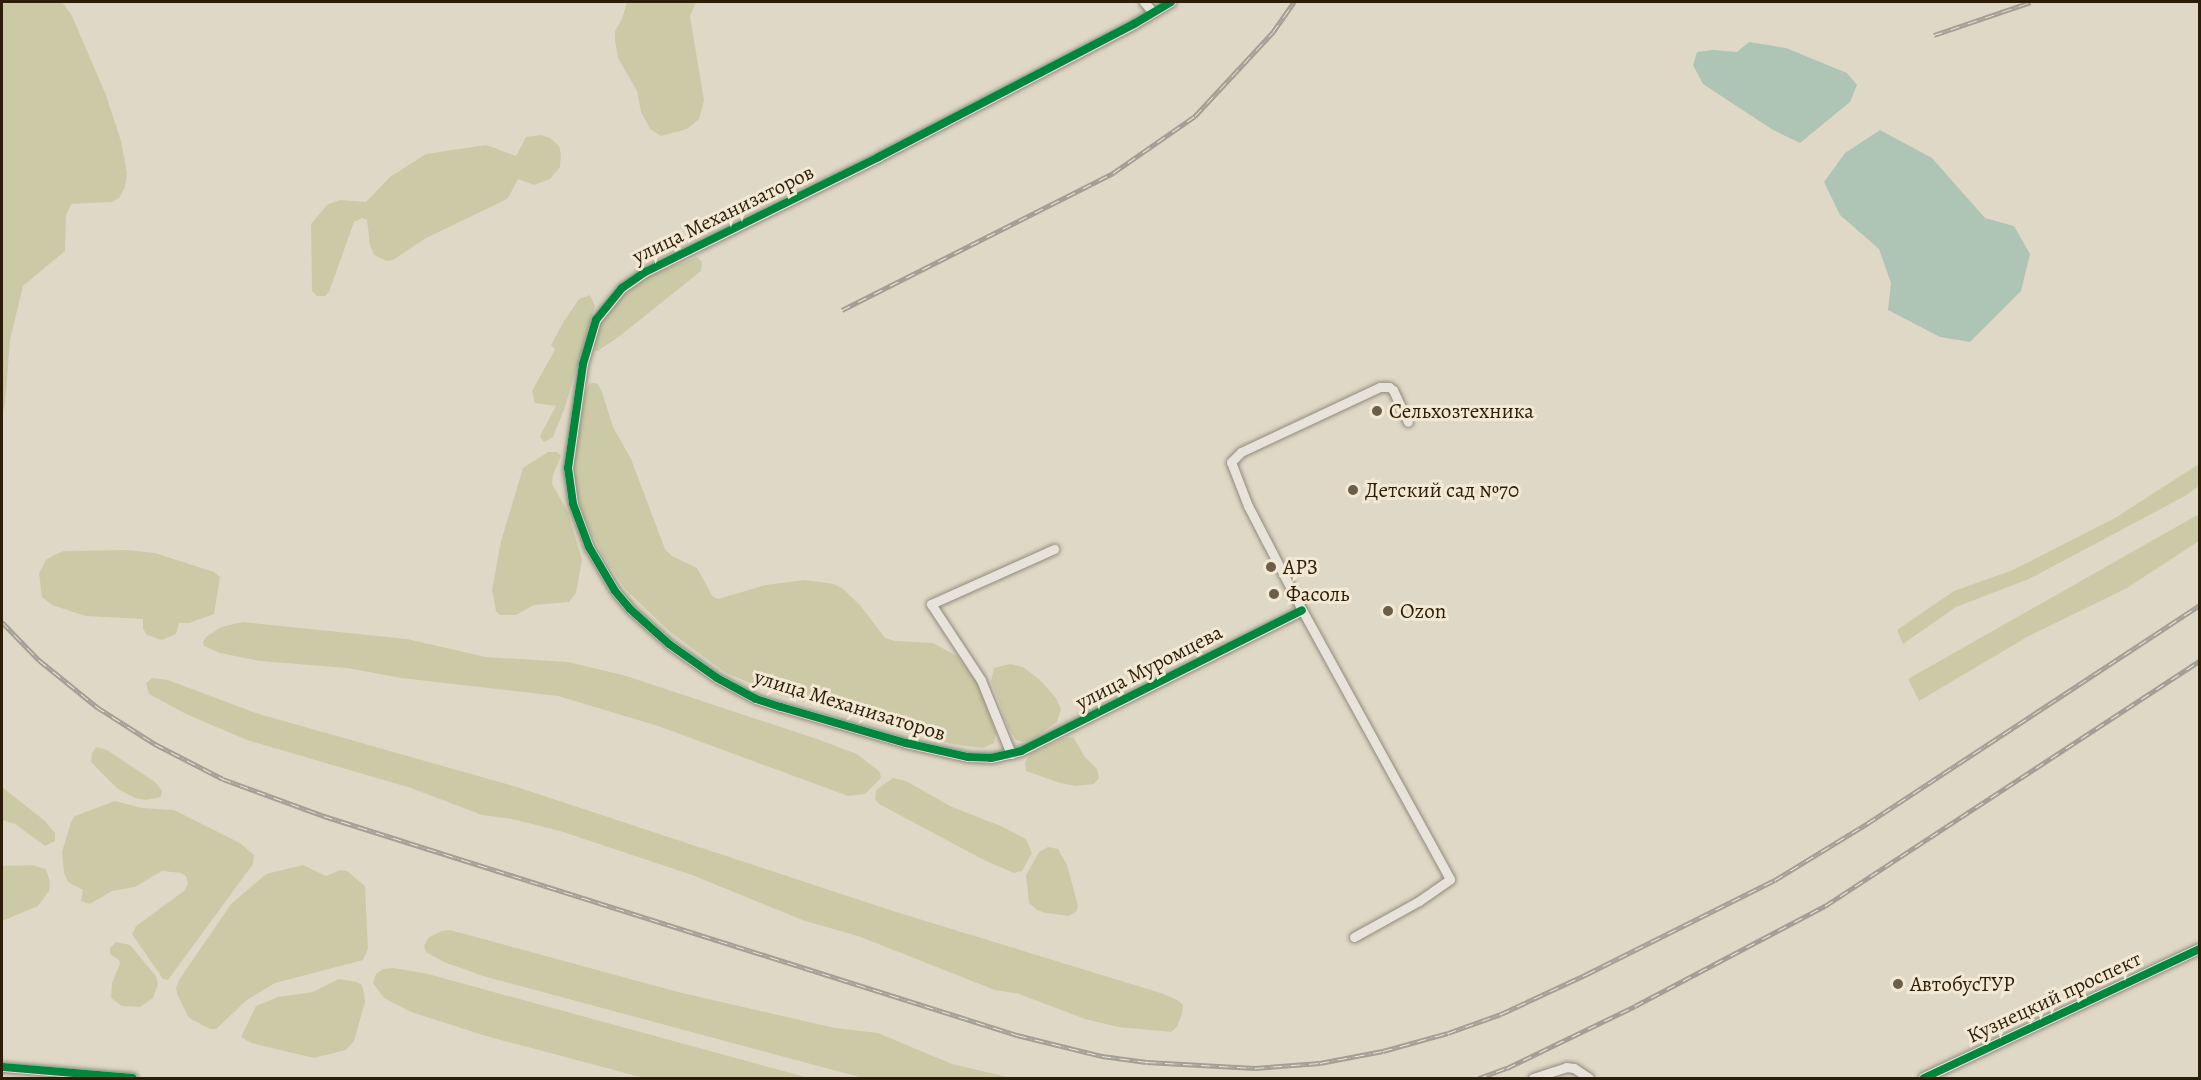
<!DOCTYPE html>
<html>
<head>
<meta charset="utf-8">
<style>
	body { margin:0 }
	#map { position:relative; width:2201px; height:1080px; overflow:hidden; background:#e0d8c6; font-family:Alegreya,serif }
	div>[style] { position:absolute }
	[style*='--x'] { left:calc(var(--x)*1px); top:calc(var(--y)*1px); width:calc(var(--w)*1px); rotate:calc(var(--a)*1deg) }
	.green>* { inset:0; background:#cccaa6 }
	.water>* { inset:0; background:#aec4b4 }
	.roads { filter:drop-shadow(0 0 2px #908a7d) drop-shadow(0 0 2px #908a7d) }
	.minor>* { height:9px; margin:-4.5px; padding:0 4.5px; transform-origin:4.5px; border-radius:4.5px; background:#e7e2da }
	.tertiary>* { height:10px; margin:-5px; padding:0 5px; transform-origin:5px; border-radius:5px; background:#e7e2da }
	.rail>* { height:5px; margin-top:-2.5px; transform-origin:0; background:repeating-linear-gradient(90deg,#f2e8d3 0 9px,#a39e96 0 18px); box-sizing:border-box; border-block:2px solid #a39e96 }
	.cycleway>* { height:8px; margin:-4px; padding:0 4px; transform-origin:4px; border-radius:4px; background:#00873e }
	.dots>* { width:16px; height:16px; translate:-50% -50%; box-sizing:border-box; border:3px solid #f2e8d3; border-radius:50% }
	span { translate:-50% -50%; white-space:nowrap; text-align:center; line-height:1.15; -webkit-text-stroke:6px #f2e8d3; paint-order:stroke }
	.street-label { font-size:21px; color:#2c1d08 }
	.poi-label { font-size:21px; color:#2c1d08 }
	.left { translate:0 -50%; text-align:left }
	.frame { position:absolute; inset:0; border:3px solid #2c1d08; pointer-events:none }
</style>
</head>
<body>
<div id="map">
	<div class="green">
		<div style="clip-path:polygon(2px 2px,62px 2px,72px 16px,106px 95px,121px 141px,127px 173px,125px 187px,120px 197px,112px 202px,71px 204px,66px 215px,65px 251px,23px 286px,10px 340px,5px 404px,2px 415px)"></div>
		<div style="clip-path:polygon(627px 2px,696px 2px,690px 16px,704px 100px,699px 119px,687px 129px,661px 136px,650px 129px,641px 112px,637px 91px,618px 58px,615px 40px,615px 31px,622px 19px)"></div>
		<div style="clip-path:polygon(541px 135px,550px 138px,559px 146px,561px 154px,560px 167px,550px 179px,534px 185px,518px 179px,508px 198px,501px 202px,426px 238px,393px 260px,387px 261px,374px 255px,370px 245px,367px 220px,362px 218px,354px 222px,329px 292px,325px 296px,317px 296px,312px 291px,311px 224px,327px 205px,340px 200px,366px 202px,390px 177px,426px 154px,486px 145px,516px 156px,526px 137px)"></div>
		<div style="clip-path:polygon(697px 257px,702px 262px,701px 271px,621px 335px,598px 351px,594px 350px,593px 342px,600px 324px,620px 297px,651px 275px)"></div>
		<div style="clip-path:polygon(590px 295px,595px 306px,564px 410px,553px 437px,544px 442px,540px 437px,542px 432px,556px 406px,535px 403px,532px 391px,552px 355px,555px 349px,551px 345px,564px 321px,579px 299px)"></div>
		<div style="clip-path:polygon(594px 383px,598px 384px,602px 392px,613px 427px,631px 459px,665px 549px,672px 556px,697px 568px,713px 597px,718px 599px,766px 585px,805px 580px,834px 584px,842px 588px,860px 605px,885px 638px,895px 641px,933px 643px,957px 656px,979px 685px,996px 732px,994px 743px,983px 748px,952px 744px,777px 694px,726px 673px,669px 631px,625px 589px,602px 554px,584px 517px,577px 494px,573px 466px,585px 394px,589px 384px)"></div>
		<div style="clip-path:polygon(548px 452px,557px 452px,561px 456px,553px 475px,552px 484px,568px 512px,582px 560px,576px 593px,569px 602px,534px 605px,516px 615px,500px 615px,496px 611px,492px 590px,501px 541px,523px 468px)"></div>
		<div style="clip-path:polygon(2199px 464px,2199px 486px,2185px 496px,2029px 579px,1956px 607px,1903px 644px,1897px 630px,1954px 591px,2013px 570px,2115px 518px)"></div>
		<div style="clip-path:polygon(2199px 514px,2199px 541px,2127px 588px,2027px 637px,1919px 701px,1908px 679px)"></div>
		<div style="clip-path:polygon(126px 550px,155px 553px,214px 572px,220px 577px,214px 614px,189px 623px,179px 623px,176px 634px,162px 640px,147px 635px,143px 629px,143px 619px,86px 616px,52px 605px,42px 597px,39px 573px,46px 560px,54px 555px,64px 551px)"></div>
		<div style="clip-path:polygon(243px 622px,407px 639px,486px 657px,568px 662px,623px 675px,817px 739px,857px 754px,880px 772px,881px 778px,865px 794px,848px 796px,658px 726px,558px 696px,401px 678px,347px 668px,260px 661px,220px 653px,204px 646px,203px 642px,206px 637px,221px 627px)"></div>
		<div style="clip-path:polygon(1010px 664px,1023px 667px,1040px 680px,1056px 698px,1061px 709px,1057px 722px,1037px 736px,1023px 742px,1016px 740px,1009px 729px,991px 681px,994px 668px)"></div>
		<div style="clip-path:polygon(152px 678px,168px 680px,259px 714px,517px 787px,893px 911px,1164px 994px,1179px 1001px,1183px 1005px,1182px 1014px,1177px 1027px,1171px 1032px,1118px 1027px,1085px 1019px,1019px 994px,995px 990px,858px 936px,805px 921px,692px 875px,560px 831px,512px 819px,482px 815px,411px 788px,247px 740px,186px 714px,149px 694px,146px 683px)"></div>
		<div style="clip-path:polygon(1067px 737px,1074px 738px,1084px 756px,1097px 769px,1099px 778px,1094px 784px,1076px 786px,1060px 783px,1026px 771px,1025px 763px,1030px 754px)"></div>
		<div style="clip-path:polygon(96px 747px,107px 750px,155px 782px,162px 791px,161px 797px,146px 800px,135px 798px,118px 789px,91px 762px,92px 753px)"></div>
		<div style="clip-path:polygon(893px 778px,906px 781px,952px 807px,1001px 826px,1026px 839px,1032px 853px,1022px 871px,1014px 873px,984px 860px,879px 804px,875px 799px,876px 790px)"></div>
		<div style="clip-path:polygon(2px 787px,45px 821px,55px 833px,55px 841px,45px 846px,15px 824px,2px 820px)"></div>
		<div style="clip-path:polygon(115px 801px,142px 808px,174px 810px,240px 843px,254px 855px,253px 864px,168px 980px,163px 979px,132px 934px,136px 926px,184px 891px,188px 884px,186px 876px,181px 873px,162px 871px,135px 887px,112px 891px,90px 904px,81px 901px,83px 890px,68px 882px,64px 873px,62px 852px,71px 822px,75px 816px)"></div>
		<div style="clip-path:polygon(1048px 847px,1058px 849px,1067px 865px,1078px 906px,1077px 911px,1069px 916px,1046px 913px,1037px 910px,1029px 903px,1026px 875px,1039px 852px)"></div>
		<div style="clip-path:polygon(32px 865px,46px 869px,50px 882px,49px 891px,38px 906px,2px 921px,2px 866px)"></div>
		<div style="clip-path:polygon(303px 865px,326px 876px,340px 870px,347px 871px,365px 886px,368px 949px,363px 960px,275px 983px,247px 1000px,216px 1029px,210px 1029px,189px 1018px,178px 996px,176px 988px,179px 980px,231px 904px,266px 874px)"></div>
		<div style="clip-path:polygon(450px 930px,678px 992px,835px 1028px,878px 1033px,952px 1064px,1012px 1078px,863px 1078px,483px 976px,444px 962px,426px 952px,424px 946px,428px 938px,441px 931px)"></div>
		<div style="clip-path:polygon(116px 942px,130px 945px,156px 976px,158px 984px,153px 998px,140px 1007px,122px 1006px,111px 998px,112px 983px,120px 964px,119px 960px,110px 954px,110px 948px)"></div>
		<div style="clip-path:polygon(394px 968px,428px 974px,809px 1078px,644px 1078px,486px 1036px,411px 1012px,384px 998px,373px 983px,376px 974px,383px 969px)"></div>
		<div style="clip-path:polygon(339px 979px,357px 982px,362px 985px,364px 993px,365px 1002px,354px 1041px,346px 1050px,314px 1058px,251px 1043px,241px 1037px,256px 1006px,278px 997px,313px 992px)"></div>
	</div>
	<div class="water">
		<div style="clip-path:polygon(1749px 42px,1786px 48px,1847px 73px,1857px 85px,1850px 102px,1800px 143px,1773px 130px,1703px 84px,1693px 65px,1697px 52px,1713px 50px,1737px 52px)"></div>
		<div style="clip-path:polygon(1880px 130px,1932px 158px,1985px 218px,2014px 226px,2030px 254px,2021px 291px,1970px 342px,1940px 337px,1888px 310px,1891px 283px,1879px 249px,1840px 215px,1824px 182px,1845px 153px)"></div>
	</div>
	<div class="roads">
		<div class="minor">
			<div style="--x:1144;--y:2;--w:13;--a:48"></div>
			<div style="--x:1171;--y:2;--w:43;--a:149.3"></div>
			<div style="--x:1134;--y:24;--w:288;--a:152.5"></div>
			<div style="--x:879;--y:157;--w:261;--a:153.8"></div>
			<div style="--x:645;--y:272;--w:28;--a:145"></div>
			<div style="--x:622;--y:288;--w:41;--a:129.1"></div>
			<div style="--x:596;--y:320;--w:46;--a:106.5"></div>
			<div style="--x:583;--y:364;--w:105;--a:98.2"></div>
			<div style="--x:568;--y:468;--w:36;--a:82"></div>
			<div style="--x:573;--y:504;--w:46;--a:69.6"></div>
			<div style="--x:589;--y:547;--w:51;--a:59.4"></div>
			<div style="--x:615;--y:591;--w:23;--a:50"></div>
			<div style="--x:630;--y:609;--w:52;--a:41.9"></div>
			<div style="--x:669;--y:644;--w:59;--a:35.3"></div>
			<div style="--x:717;--y:678;--w:44;--a:28.3"></div>
			<div style="--x:756;--y:699;--w:26;--a:18"></div>
			<div style="--x:781;--y:707;--w:130;--a:16.1"></div>
			<div style="--x:906;--y:743;--w:64;--a:12.7"></div>
			<div style="--x:968;--y:757;--w:23;--a:2"></div>
			<div style="--x:991;--y:758;--w:31;--a:-13"></div>
			<div style="--x:1021;--y:751;--w:314;--a:-26.6"></div>
			<div style="--x:1011;--y:754;--w:80;--a:-112.1"></div>
			<div style="--x:981;--y:680;--w:91;--a:-123.3"></div>
			<div style="--x:931;--y:604;--w:135;--a:-24.1"></div>
			<div style="--x:1354;--y:937;--w:74;--a:-29"></div>
			<div style="--x:1419;--y:901;--w:38;--a:-35"></div>
			<div style="--x:1450;--y:879;--w:307;--a:-118.8"></div>
			<div style="--x:1302;--y:610;--w:117;--a:-117.4"></div>
			<div style="--x:1248;--y:506;--w:47;--a:-111.1"></div>
			<div style="--x:1231;--y:462;--w:14;--a:-45"></div>
			<div style="--x:1241;--y:452;--w:153;--a:-25.1"></div>
			<div style="--x:1380;--y:387;--w:9;--a:0"></div>
			<div style="--x:1389;--y:387;--w:5;--a:37"></div>
			<div style="--x:1393;--y:390;--w:35;--a:65"></div>
			<div style="--x:2;--y:1067;--w:131;--a:4.8"></div>
			<div style="--x:1533;--y:1078;--w:35;--a:-18"></div>
			<div style="--x:1566;--y:1067;--w:8;--a:7"></div>
			<div style="--x:1574;--y:1068;--w:18;--a:34"></div>
		</div>
		<div class="tertiary">
			<div style="--x:1924;--y:1078;--w:305;--a:-25.1"></div>
		</div>
	</div>
	<div class="rail">
		<div style="--x:1934;--y:35;--w:102;--a:-18.8"></div>
		<div style="--x:842;--y:310;--w:304;--a:-26.8"></div>
		<div style="--x:1113;--y:173;--w:100;--a:-34.8"></div>
		<div style="--x:1195;--y:116;--w:115;--a:-47.1"></div>
		<div style="--x:1273;--y:32;--w:37;--a:-55"></div>
		<div style="--x:2;--y:622;--w:53;--a:45.8"></div>
		<div style="--x:39;--y:660;--w:75;--a:39"></div>
		<div style="--x:97;--y:707;--w:69;--a:32.5"></div>
		<div style="--x:155;--y:744;--w:76;--a:27.2"></div>
		<div style="--x:223;--y:779;--w:108;--a:20.1"></div>
		<div style="--x:324;--y:816;--w:727;--a:17.54"></div>
		<div style="--x:1017;--y:1035;--w:88;--a:13.9"></div>
		<div style="--x:1102;--y:1056;--w:45;--a:7.6"></div>
		<div style="--x:1147;--y:1062;--w:108;--a:3.2"></div>
		<div style="--x:1255;--y:1068;--w:65;--a:-4.4"></div>
		<div style="--x:1320;--y:1063;--w:64;--a:-10.8"></div>
		<div style="--x:1383;--y:1051;--w:67;--a:-15.5"></div>
		<div style="--x:1448;--y:1033;--w:56;--a:-19.7"></div>
		<div style="--x:1501;--y:1014;--w:95;--a:-24.9"></div>
		<div style="--x:1587;--y:974;--w:210;--a:-26.6"></div>
		<div style="--x:1775;--y:880;--w:109;--a:-31.5"></div>
		<div style="--x:1868;--y:823;--w:397;--a:-33.3"></div>
		<div style="--x:1479;--y:1078;--w:30;--a:-20"></div>
		<div style="--x:1507;--y:1068;--w:142;--a:-25.8"></div>
		<div style="--x:1635;--y:1006;--w:215;--a:-27.8"></div>
		<div style="--x:1825;--y:906;--w:448;--a:-33.2"></div>
	</div>
	<div class="cycleway">
		<div style="--x:1171;--y:2;--w:43;--a:149.3"></div>
		<div style="--x:1134;--y:24;--w:288;--a:152.5"></div>
		<div style="--x:879;--y:157;--w:261;--a:153.8"></div>
		<div style="--x:645;--y:272;--w:28;--a:145"></div>
		<div style="--x:622;--y:288;--w:41;--a:129.1"></div>
		<div style="--x:596;--y:320;--w:46;--a:106.5"></div>
		<div style="--x:583;--y:364;--w:105;--a:98.2"></div>
		<div style="--x:568;--y:468;--w:36;--a:82"></div>
		<div style="--x:573;--y:504;--w:46;--a:69.6"></div>
		<div style="--x:589;--y:547;--w:51;--a:59.4"></div>
		<div style="--x:615;--y:591;--w:23;--a:50"></div>
		<div style="--x:630;--y:609;--w:52;--a:41.9"></div>
		<div style="--x:669;--y:644;--w:59;--a:35.3"></div>
		<div style="--x:717;--y:678;--w:44;--a:28.3"></div>
		<div style="--x:756;--y:699;--w:26;--a:18"></div>
		<div style="--x:781;--y:707;--w:130;--a:16.1"></div>
		<div style="--x:906;--y:743;--w:64;--a:12.7"></div>
		<div style="--x:968;--y:757;--w:23;--a:2"></div>
		<div style="--x:991;--y:758;--w:31;--a:-13"></div>
		<div style="--x:1021;--y:751;--w:314;--a:-26.6"></div>
		<div style="--x:2;--y:1067;--w:131;--a:4.8"></div>
		<div style="--x:1924;--y:1078;--w:305;--a:-25.1"></div>
	</div>
	<div class="dots">
		<div style="left:1377px;top:411px;background:#6b5e4a"></div>
		<div style="left:1353px;top:490px;background:#6b5e4a"></div>
		<div style="left:1271px;top:567px;background:#6b5e4a"></div>
		<div style="left:1274px;top:594px;background:#6b5e4a"></div>
		<div style="left:1388px;top:611px;background:#6b5e4a"></div>
		<div style="left:1898px;top:984px;background:#6b5e4a"></div>
	</div>
	<div class="street-label">
		<span style="left:723px;top:214px;rotate:-26deg">улица Механизаторов</span>
		<span style="left:1149px;top:667px;rotate:-27deg">улица Муромцева</span>
		<span style="left:850px;top:705px;rotate:17deg">улица Механизаторов</span>
		<span style="left:2054px;top:997px;rotate:-25deg">Кузнецкий проспект</span>
	</div>
	<div class="poi-label">
		<span class="left" style="left:1389px;top:411px">Сельхозтехника</span>
		<span class="left" style="left:1365px;top:490px">Детский сад №70</span>
		<span class="left" style="left:1283px;top:567px">АРЗ</span>
		<span class="left" style="left:1286px;top:594px">Фасоль</span>
		<span class="left" style="left:1400px;top:611px">Ozon</span>
		<span class="left" style="left:1910px;top:984px">АвтобусТУР</span>
	</div>
	<div class="frame"></div>
</div>
</body>
</html>
